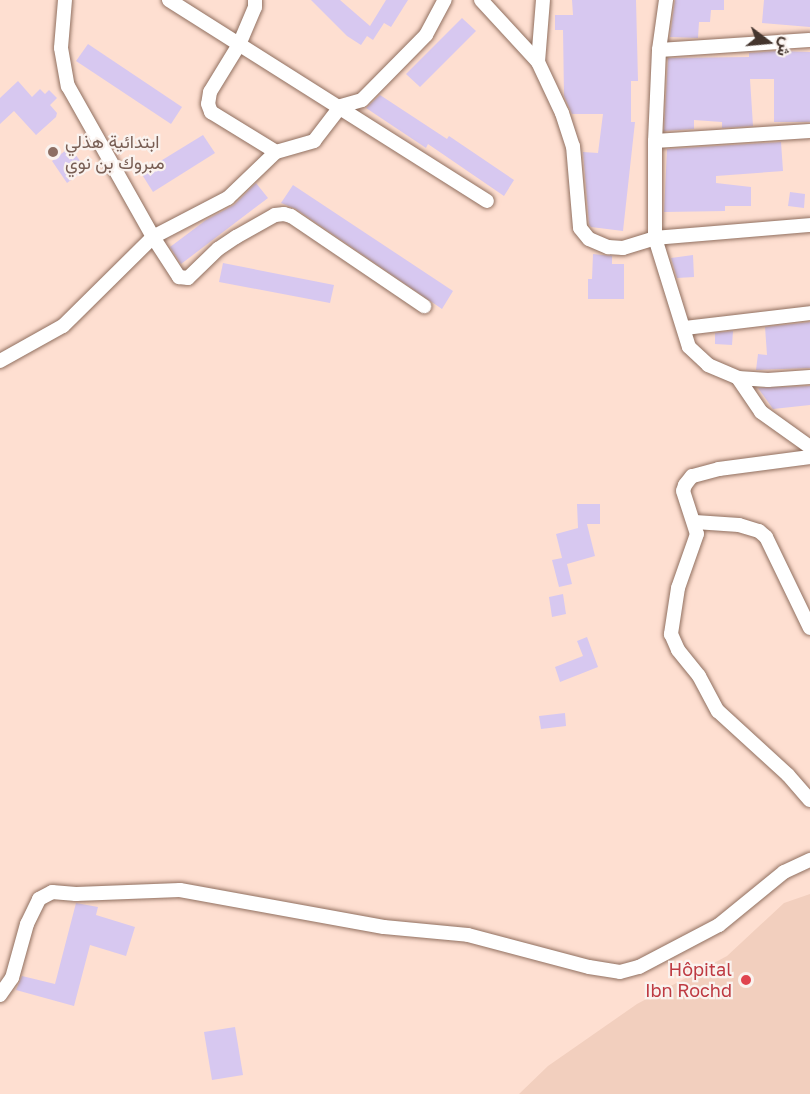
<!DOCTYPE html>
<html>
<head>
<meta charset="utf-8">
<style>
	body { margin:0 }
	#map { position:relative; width:810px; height:1094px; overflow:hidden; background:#fedfd1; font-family:"Golos Text",Vazirmatn,sans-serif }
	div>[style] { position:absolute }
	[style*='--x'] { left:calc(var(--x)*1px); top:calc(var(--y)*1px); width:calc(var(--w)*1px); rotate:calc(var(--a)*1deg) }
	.built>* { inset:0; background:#f2cfbe }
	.building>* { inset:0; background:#d7c8f0 }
	.roads { filter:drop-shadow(0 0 2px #906f5f) drop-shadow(0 0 2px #906f5f) }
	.street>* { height:14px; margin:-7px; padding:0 7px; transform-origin:7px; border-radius:7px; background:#fff }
	.dots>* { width:16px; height:16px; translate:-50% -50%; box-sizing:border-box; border:3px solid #faf2ee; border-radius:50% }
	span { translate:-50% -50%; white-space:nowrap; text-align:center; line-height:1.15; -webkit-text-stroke:4.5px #faf2ee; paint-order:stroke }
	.education-label { font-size:18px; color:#785e54 }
	.left { translate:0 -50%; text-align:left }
	.health-label { font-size:18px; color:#be3a42 }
	.right { translate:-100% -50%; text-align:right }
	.north { position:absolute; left:738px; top:12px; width:60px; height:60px; -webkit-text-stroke:4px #faf2ee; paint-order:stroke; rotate:106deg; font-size:16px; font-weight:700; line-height:24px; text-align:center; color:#44352e }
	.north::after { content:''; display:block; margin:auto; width:21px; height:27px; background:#44352e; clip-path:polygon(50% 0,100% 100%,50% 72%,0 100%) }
</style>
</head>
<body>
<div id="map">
	<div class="built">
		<div style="clip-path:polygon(810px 894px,810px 1094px,519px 1094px,548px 1066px,637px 1004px,727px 956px,784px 903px)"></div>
	</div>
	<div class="building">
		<div style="clip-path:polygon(311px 0,340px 0,370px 26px,386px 0,408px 0,391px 27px,384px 23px,373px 40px,367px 36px,361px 45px,347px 36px)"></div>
		<div style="clip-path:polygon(572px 0,636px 0,638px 81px,631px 81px,631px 122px,635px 122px,623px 231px,591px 227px,589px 224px,583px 152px,598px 153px,603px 114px,572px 114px,564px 96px,563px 30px,555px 30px,555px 15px,573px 15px)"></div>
		<div style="clip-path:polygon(675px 0,724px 0,724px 10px,711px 10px,710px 22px,699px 22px,698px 38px,670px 37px)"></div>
		<div style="clip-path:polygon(764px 0,810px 0,810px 27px,762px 23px)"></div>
		<div style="clip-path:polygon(462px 18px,476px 31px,420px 87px,406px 74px)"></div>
		<div style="clip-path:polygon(88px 44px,182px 107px,171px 124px,76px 61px)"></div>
		<div style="clip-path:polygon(778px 51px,810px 52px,810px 122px,774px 122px,774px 79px,750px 79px,753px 126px,722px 128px,722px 122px,694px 120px,694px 129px,664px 131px,668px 58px,749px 57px,749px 53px)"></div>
		<div style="clip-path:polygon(18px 81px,32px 97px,40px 89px,45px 94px,49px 90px,57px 98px,50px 105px,57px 113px,56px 117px,36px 135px,14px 111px,0 124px,0 98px)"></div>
		<div style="clip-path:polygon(380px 95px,447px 139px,449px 136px,514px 180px,504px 196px,428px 144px,426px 148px,366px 108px)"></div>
		<div style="clip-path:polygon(203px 135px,215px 153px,153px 192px,141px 173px)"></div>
		<div style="clip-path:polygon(781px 142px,783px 171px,716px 176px,716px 183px,751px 187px,751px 206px,725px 206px,725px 211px,664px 212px,667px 149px)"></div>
		<div style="clip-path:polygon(70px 147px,86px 169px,67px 183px,52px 161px)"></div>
		<div style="clip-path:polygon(256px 183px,268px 198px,181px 264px,170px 247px,206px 220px,234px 205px)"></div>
		<div style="clip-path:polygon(293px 185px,453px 291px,442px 309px,296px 209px,281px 203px)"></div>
		<div style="clip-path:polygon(790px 192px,805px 194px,804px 208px,788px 206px)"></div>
		<div style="clip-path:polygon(593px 254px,612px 256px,612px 264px,624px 264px,624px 299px,588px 299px,588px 279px,592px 279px)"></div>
		<div style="clip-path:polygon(693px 255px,694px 277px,677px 278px,671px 258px)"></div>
		<div style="clip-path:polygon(223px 263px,334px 285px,330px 303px,219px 282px)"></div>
		<div style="clip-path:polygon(810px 322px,810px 368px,756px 370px,758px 354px,767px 355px,765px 327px)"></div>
		<div style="clip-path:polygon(733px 331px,732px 345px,715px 344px,715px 333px)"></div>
		<div style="clip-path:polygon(810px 386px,810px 405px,773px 409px,758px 388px)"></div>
		<div style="clip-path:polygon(577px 504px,600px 504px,600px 524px,587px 524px,595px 556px,567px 564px,572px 584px,559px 587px,552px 560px,562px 558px,556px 534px,578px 528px)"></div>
		<div style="clip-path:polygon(563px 594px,566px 614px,552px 617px,549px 597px)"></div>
		<div style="clip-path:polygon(587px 637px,598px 667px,560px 682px,555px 667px,583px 656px,577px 641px)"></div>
		<div style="clip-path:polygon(565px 713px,566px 726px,541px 729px,539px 716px)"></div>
		<div style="clip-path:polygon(76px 903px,98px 907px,96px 915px,135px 927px,126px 956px,90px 945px,74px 1006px,16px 990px,22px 976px,55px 984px)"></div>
		<div style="clip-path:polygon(235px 1027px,243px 1075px,212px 1080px,204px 1032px)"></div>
	</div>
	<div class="roads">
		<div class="street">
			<div style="--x:65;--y:0;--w:48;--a:94.8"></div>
			<div style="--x:61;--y:48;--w:39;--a:80"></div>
			<div style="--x:68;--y:86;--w:173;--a:60.6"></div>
			<div style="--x:153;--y:237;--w:48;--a:57"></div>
			<div style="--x:179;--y:277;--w:9;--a:6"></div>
			<div style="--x:188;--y:278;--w:42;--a:-44"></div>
			<div style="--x:218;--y:249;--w:22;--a:-34"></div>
			<div style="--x:236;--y:237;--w:45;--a:-29.4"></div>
			<div style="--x:275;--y:215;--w:9;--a:-6"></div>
			<div style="--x:284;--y:214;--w:7;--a:16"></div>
			<div style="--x:291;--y:216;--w:161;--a:34.1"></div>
			<div style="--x:169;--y:0;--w:376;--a:32.3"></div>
			<div style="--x:255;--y:0;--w:7;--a:90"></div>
			<div style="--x:255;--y:7;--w:39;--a:113"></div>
			<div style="--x:240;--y:43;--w:57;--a:121.5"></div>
			<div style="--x:210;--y:92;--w:12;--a:99"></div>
			<div style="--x:208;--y:104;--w:9;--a:69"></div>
			<div style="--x:211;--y:112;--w:76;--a:31.6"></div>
			<div style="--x:481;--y:0;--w:84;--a:47.4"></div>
			<div style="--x:538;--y:62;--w:56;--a:64.8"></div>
			<div style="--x:562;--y:113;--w:35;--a:72"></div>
			<div style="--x:573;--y:146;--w:82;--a:85.1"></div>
			<div style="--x:580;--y:228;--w:14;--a:51"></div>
			<div style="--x:589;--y:239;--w:21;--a:23"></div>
			<div style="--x:608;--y:247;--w:15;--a:4"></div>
			<div style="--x:623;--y:248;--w:34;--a:-17"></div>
			<div style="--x:655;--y:238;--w:156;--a:-4.8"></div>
			<div style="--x:666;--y:0;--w:50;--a:98"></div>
			<div style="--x:659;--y:50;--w:91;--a:92.5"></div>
			<div style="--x:655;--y:141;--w:97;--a:90"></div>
			<div style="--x:655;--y:238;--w:114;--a:72.7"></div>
			<div style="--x:689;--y:347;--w:26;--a:43"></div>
			<div style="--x:708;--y:365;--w:33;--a:23"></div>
			<div style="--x:738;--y:378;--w:30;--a:4"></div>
			<div style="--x:768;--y:380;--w:42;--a:-4.1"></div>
			<div style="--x:659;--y:50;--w:151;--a:-3.8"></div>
			<div style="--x:538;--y:62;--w:62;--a:-85.4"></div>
			<div style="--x:655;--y:141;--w:155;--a:-3.7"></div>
			<div style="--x:685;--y:328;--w:126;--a:-6.8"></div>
			<div style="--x:0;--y:361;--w:72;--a:-29.1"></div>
			<div style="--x:63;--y:326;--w:127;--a:-44.7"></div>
			<div style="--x:153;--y:237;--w:85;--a:-27.5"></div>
			<div style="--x:228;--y:198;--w:66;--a:-43.8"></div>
			<div style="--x:276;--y:152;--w:40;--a:-16"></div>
			<div style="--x:314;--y:141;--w:44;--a:-52.4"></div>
			<div style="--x:341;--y:106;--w:22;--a:-16"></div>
			<div style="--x:362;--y:100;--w:91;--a:-45.4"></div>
			<div style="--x:426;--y:35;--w:40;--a:-62"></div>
			<div style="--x:738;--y:378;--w:41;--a:55.9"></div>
			<div style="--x:761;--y:412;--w:60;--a:35.5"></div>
			<div style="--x:810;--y:457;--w:92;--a:172.5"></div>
			<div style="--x:719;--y:469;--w:28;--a:165"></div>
			<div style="--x:692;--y:476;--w:11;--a:128"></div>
			<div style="--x:685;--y:485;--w:6;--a:108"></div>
			<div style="--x:683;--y:491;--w:45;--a:72"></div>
			<div style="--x:697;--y:534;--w:57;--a:109.4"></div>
			<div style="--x:678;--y:588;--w:47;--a:98.7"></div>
			<div style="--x:671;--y:634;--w:17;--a:66"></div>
			<div style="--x:678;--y:650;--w:33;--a:51"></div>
			<div style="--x:699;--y:676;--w:40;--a:62"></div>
			<div style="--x:718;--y:711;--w:95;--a:42.4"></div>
			<div style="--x:788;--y:775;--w:33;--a:49"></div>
			<div style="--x:695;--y:522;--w:44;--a:3.9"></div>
			<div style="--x:739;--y:525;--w:21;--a:17"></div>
			<div style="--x:759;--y:531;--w:9;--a:41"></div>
			<div style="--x:766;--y:537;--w:101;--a:64.2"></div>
			<div style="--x:0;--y:995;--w:21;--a:-55"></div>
			<div style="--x:12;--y:978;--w:56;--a:-74.5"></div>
			<div style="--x:27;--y:924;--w:28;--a:-64"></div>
			<div style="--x:39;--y:899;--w:15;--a:-28"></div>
			<div style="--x:52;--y:892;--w:24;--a:5"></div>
			<div style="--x:76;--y:894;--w:104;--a:-2.2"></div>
			<div style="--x:180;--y:890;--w:207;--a:10.3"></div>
			<div style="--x:384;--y:927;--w:84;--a:5.4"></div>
			<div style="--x:468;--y:935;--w:125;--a:14.8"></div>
			<div style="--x:589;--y:967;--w:31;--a:9"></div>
			<div style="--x:620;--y:972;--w:20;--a:-15"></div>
			<div style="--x:639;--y:967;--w:90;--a:-27.7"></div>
			<div style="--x:719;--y:925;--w:84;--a:-39.2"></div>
			<div style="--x:784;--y:872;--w:29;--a:-25"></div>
		</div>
	</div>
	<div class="dots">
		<div style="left:53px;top:152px;background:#8d6e63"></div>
		<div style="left:746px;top:980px;background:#e0444e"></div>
	</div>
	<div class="education-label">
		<span class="left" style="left:65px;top:152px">ابتدائية هذلي<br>مبروك بن نوي</span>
	</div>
	<div class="health-label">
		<span class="right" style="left:732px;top:980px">Hôpital<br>Ibn Rochd</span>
	</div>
	<div class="north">ش</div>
</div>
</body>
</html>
